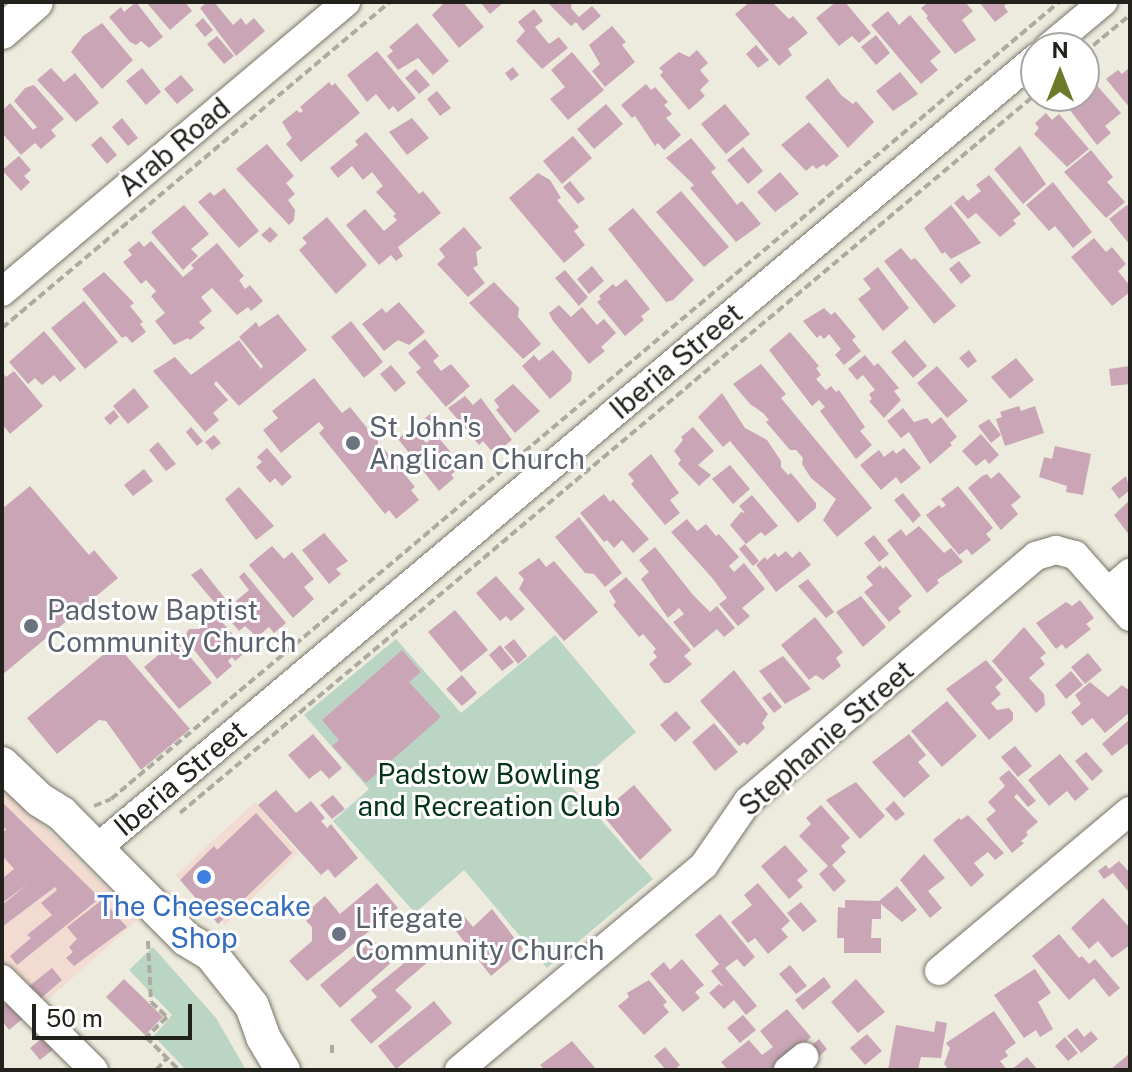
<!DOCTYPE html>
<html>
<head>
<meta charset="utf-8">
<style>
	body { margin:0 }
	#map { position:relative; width:1132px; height:1072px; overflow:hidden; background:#edebdd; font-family:"Public Sans",sans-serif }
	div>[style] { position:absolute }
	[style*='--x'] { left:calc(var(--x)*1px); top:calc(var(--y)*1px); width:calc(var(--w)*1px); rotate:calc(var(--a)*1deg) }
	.commercial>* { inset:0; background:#f2dbd0 }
	.green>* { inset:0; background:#bbd5c4 }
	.building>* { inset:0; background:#caa5b6 }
	.path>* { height:4px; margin-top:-2px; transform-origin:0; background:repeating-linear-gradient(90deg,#acaba0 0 8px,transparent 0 12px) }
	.roads { filter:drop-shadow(0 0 2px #777569) drop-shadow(0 0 2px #777569) }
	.minor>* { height:28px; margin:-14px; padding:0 14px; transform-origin:14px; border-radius:14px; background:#fff }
	.major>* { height:34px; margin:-17px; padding:0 17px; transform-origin:17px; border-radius:17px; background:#fff }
	.dots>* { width:22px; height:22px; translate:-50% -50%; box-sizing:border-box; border:4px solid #fff; border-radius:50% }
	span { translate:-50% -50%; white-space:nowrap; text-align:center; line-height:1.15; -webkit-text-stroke:6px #fff; paint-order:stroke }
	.street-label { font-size:28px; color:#22211c }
	.worship-label { font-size:28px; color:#5b616d }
	.left { translate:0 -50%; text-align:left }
	.park-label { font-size:28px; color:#05331c }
	.shop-label { font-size:28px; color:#366cbe }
	.frame { position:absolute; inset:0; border:4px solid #22211c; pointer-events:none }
	.north { position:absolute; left:1020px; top:32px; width:80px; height:80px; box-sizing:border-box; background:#fff; border:2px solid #a7a6a4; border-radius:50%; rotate:0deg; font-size:22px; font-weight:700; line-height:32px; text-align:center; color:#22211c }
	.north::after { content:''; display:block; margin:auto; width:28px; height:36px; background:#6b7a28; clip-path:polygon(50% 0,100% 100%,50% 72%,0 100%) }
	.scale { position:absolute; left:32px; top:1004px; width:160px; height:36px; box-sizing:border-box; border:4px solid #22211c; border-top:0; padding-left:10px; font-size:24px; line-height:28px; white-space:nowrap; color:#22211c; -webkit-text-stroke:6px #fff; paint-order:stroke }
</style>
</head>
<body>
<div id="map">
	<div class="commercial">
		<div style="clip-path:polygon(2px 785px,138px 919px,41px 1006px,2px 967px)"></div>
		<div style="clip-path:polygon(255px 802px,298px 853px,225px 925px,176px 875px)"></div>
	</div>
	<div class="green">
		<div style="clip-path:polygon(555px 635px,636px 732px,572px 787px,653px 879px,547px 968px,464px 870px,415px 913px,333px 821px,369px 789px,304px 715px,396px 639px,461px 713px)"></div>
		<div style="clip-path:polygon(153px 947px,216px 1018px,246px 1070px,186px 1070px,154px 1036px,172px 1015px,129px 970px)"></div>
	</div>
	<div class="building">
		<div style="clip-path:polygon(136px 2px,163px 37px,149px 48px,141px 41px,136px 45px,130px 42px,109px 17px,121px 7px,124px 12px)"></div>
		<div style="clip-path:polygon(146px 2px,185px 2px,192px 11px,170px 30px)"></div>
		<div style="clip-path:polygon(207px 2px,214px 2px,233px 25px,241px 18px,246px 25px,254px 18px,265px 31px,236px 56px,200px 8px)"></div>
		<div style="clip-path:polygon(445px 2px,463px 2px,484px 27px,459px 48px,432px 15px)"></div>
		<div style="clip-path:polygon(480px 2px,504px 2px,490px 14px)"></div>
		<div style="clip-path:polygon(552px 2px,572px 2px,571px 8px,579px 17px,592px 6px,601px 16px,583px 31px,576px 22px,571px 26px,549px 4px)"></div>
		<div style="clip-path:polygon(750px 2px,772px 2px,789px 19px,793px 16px,808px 33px,788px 49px,792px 55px,779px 66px,735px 14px)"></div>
		<div style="clip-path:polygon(836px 2px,845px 2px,871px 33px,859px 43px,852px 36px,839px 46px,816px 18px)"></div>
		<div style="clip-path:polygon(929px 2px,965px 2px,973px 11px,962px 20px,976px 40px,955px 54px,926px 18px,928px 16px,921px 8px)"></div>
		<div style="clip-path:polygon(979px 2px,1009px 2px,1004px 6px,1008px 12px,995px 22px)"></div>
		<div style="clip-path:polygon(534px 9px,543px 21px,535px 27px,549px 44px,559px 37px,568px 48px,542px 69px,516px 41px,525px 31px,518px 22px)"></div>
		<div style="clip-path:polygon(888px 11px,899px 25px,910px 15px,941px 52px,930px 61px,938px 70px,921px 84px,871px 25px)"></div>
		<div style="clip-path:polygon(203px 18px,213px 30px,205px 37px,195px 25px)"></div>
		<div style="clip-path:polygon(102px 23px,133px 60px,102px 89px,71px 52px,83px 36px)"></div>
		<div style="clip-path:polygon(417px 23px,449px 61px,433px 75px,418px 58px,398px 70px,387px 56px,393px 51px,389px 47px)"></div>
		<div style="clip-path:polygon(612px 26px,626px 42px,622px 45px,635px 62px,605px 87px,592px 71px,600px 64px,589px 45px)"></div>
		<div style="clip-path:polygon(876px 35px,890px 53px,876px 65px,861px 47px)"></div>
		<div style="clip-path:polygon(217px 36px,234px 56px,224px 64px,207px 44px)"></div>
		<div style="clip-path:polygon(756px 45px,769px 60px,758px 68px,746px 54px)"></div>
		<div style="clip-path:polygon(697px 50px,708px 63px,700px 70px,709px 81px,700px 90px,705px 96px,689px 110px,660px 75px,663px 72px,659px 68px,679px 52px,689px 57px)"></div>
		<div style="clip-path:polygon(377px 51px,416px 98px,398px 112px,393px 106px,389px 110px,376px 94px,367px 102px,347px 75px)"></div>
		<div style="clip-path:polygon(572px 52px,604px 90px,568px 120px,550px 99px,565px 87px,551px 70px)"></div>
		<div style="clip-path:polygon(513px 67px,519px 75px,511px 81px,505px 73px)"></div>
		<div style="clip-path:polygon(1130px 67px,1130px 108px,1106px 79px,1118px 70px,1122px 74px)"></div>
		<div style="clip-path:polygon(51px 68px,64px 82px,75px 73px,99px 103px,76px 122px,37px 80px)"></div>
		<div style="clip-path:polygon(142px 68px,161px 92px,146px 105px,126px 81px)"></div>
		<div style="clip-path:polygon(416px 69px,430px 85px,419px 94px,405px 78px)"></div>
		<div style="clip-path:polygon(900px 72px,918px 94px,893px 111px,876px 91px)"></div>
		<div style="clip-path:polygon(181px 75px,194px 90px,177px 104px,164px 89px)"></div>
		<div style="clip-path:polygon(828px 78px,841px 95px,853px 104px,856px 101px,874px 122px,848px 148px,805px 97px)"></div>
		<div style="clip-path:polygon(329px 82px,332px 86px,335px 83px,360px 113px,301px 162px,286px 144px,292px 138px,282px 122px,297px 110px,300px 113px,303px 111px,300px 107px)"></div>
		<div style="clip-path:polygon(1094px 82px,1121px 113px,1105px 126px,1111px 133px,1097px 145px,1066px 105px,1077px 96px,1084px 96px,1084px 90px)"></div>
		<div style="clip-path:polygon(646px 84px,651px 90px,655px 87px,668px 102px,664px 105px,672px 114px,666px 118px,681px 135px,664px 150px,658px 143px,655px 146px,635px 116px,632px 118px,621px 105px)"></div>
		<div style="clip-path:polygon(34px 85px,64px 119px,51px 130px,56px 136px,41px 149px,35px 143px,21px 155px,2px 133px,2px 106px,4px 109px,10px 103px,33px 130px,37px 127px,14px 101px,25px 88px)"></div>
		<div style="clip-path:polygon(437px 91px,451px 108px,440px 116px,427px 99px)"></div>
		<div style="clip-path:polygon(606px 104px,623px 124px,594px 149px,577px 129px)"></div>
		<div style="clip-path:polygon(725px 104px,750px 134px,726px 154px,701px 124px)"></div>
		<div style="clip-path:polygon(1046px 113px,1052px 120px,1059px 114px,1089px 149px,1067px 167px,1034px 134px,1039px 128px,1035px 123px)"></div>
		<div style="clip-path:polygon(122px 118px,138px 138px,128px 146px,112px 127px)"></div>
		<div style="clip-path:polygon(412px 118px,429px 138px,407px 155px,389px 132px)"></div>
		<div style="clip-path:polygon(809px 122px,839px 156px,826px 167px,824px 164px,816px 169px,813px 165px,806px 171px,781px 145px)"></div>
		<div style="clip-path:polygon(366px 132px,419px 194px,423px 191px,441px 213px,398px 247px,403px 256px,396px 261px,391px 255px,379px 265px,346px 225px,365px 209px,384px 231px,397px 220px,393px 216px,396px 214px,376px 192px,383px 186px,372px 172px,363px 180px,352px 166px,338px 178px,330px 168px,358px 145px,355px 141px)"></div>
		<div style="clip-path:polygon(101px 136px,117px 155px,107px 164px,91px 145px)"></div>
		<div style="clip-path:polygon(573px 136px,592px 158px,562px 184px,543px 161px)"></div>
		<div style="clip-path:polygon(691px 138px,716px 168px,711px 172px,734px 201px,737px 205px,742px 201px,761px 224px,736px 242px,690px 188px,694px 185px,666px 158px)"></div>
		<div style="clip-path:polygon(267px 144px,294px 176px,286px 183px,295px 194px,288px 200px,295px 210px,294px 220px,289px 225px,236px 169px)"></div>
		<div style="clip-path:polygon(1020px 146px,1046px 184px,1023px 204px,994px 169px)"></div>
		<div style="clip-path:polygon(743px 147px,763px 171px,748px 184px,727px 160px)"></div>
		<div style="clip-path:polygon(1091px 150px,1113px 177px,1107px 182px,1125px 202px,1106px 218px,1064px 172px)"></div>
		<div style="clip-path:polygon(19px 156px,31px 170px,24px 176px,30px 182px,21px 191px,2px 170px)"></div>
		<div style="clip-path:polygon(780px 172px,799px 194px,775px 212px,757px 192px)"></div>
		<div style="clip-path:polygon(538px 173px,550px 180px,561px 198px,557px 200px,579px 227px,574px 231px,585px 245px,564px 263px,509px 198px)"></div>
		<div style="clip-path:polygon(989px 175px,1021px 214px,1013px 220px,1016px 224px,1000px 237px,976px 213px,968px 219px,954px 203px,963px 195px,968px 201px,981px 191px,976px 185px)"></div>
		<div style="clip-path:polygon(570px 181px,585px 199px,578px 204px,563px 187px)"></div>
		<div style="clip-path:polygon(1053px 182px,1092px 232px,1073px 248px,1055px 226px,1049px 231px,1026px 205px)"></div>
		<div style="clip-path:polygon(224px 188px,259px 231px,239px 248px,198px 202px,210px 192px,214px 196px)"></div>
		<div style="clip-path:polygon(681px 191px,729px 247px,704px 267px,656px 212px)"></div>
		<div style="clip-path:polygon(184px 205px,209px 234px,191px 249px,198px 256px,183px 270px,151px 232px)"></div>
		<div style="clip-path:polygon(951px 205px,981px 243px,951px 259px,945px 252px,942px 254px,924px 228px)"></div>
		<div style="clip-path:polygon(1127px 205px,1130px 209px,1130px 245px,1109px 219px)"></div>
		<div style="clip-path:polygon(633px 208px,694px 280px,673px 300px,666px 302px,608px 229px)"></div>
		<div style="clip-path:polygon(327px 217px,367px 265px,336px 294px,299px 250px,307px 243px,302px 238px)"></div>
		<div style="clip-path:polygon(270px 227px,278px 235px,270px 243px,261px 235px)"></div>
		<div style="clip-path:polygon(464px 227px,482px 248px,476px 252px,478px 265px,473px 268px,485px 283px,468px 297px,437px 264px,445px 257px,439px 249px)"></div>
		<div style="clip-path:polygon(1094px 238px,1106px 252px,1112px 247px,1126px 264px,1118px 271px,1130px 286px,1130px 292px,1112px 306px,1071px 257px)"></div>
		<div style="clip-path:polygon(139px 241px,144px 247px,151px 241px,183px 277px,194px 268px,191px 265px,217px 243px,244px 276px,239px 280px,245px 289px,250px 285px,263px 301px,251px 311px,248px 307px,237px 315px,212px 288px,201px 297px,212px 311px,199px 322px,205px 328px,190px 340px,188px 338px,174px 345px,155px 321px,165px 313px,151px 296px,156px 291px,146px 280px,141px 284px,123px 262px,132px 255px,128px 250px)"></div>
		<div style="clip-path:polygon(901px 248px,911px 260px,915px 258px,956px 306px,934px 324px,884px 261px)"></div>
		<div style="clip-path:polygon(959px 261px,971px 276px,961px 284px,949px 269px)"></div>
		<div style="clip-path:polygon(592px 266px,604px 281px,589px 294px,577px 279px)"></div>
		<div style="clip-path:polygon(878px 267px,909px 308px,883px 331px,858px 299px,871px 289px,863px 279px)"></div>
		<div style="clip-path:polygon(565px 270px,588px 297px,579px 306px,555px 278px)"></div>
		<div style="clip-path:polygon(104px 272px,134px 303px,130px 306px,143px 322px,140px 324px,146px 332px,132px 343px,126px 336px,122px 338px,82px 289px)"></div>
		<div style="clip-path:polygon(626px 279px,650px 309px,641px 316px,644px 320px,625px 336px,597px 302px,601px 299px,599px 296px,613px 284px,616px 287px)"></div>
		<div style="clip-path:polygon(494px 282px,519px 308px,518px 317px,541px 344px,523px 359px,469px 303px)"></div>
		<div style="clip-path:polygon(84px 301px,118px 342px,85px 369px,51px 328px)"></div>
		<div style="clip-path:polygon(399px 302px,425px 332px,409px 345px,398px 340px,384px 351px,362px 324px,382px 308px,386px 313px)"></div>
		<div style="clip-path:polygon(559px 305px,571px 317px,582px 307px,597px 325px,604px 319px,616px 333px,601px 347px,605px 351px,589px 364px,553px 321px,549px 313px)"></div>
		<div style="clip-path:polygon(824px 308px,831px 315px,835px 312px,856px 337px,852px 340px,861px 351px,844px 365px,835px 355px,841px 349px,829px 334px,824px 339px,820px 335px,817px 338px,803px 321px)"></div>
		<div style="clip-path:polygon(278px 314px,307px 350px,239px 406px,216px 381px,214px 384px,228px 400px,213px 413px,219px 420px,205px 432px,153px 371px,175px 357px,191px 375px,239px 340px,261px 369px,263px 366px,239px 337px,256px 322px,259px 327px)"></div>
		<div style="clip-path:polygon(351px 321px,383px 362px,364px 378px,331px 337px)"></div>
		<div style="clip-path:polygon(44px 331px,76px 369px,60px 382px,54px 375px,42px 385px,35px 378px,28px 384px,9px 362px)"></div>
		<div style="clip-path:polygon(790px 332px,819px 366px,816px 368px,821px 375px,816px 379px,826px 390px,831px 386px,836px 392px,839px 390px,865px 427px,860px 431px,872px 445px,856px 459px,820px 411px,825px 407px,819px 400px,812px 406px,769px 350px)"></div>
		<div style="clip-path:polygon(425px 339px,439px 356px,433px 361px,441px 371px,451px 364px,470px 386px,446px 407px,416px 372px,421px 368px,408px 353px)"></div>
		<div style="clip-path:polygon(905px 340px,927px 366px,913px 378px,891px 352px)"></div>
		<div style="clip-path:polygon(553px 350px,572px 372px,571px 381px,550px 399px,522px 366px,534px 355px,539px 361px)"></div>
		<div style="clip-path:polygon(969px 350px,977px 361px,968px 368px,959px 358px)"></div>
		<div style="clip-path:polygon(865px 355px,874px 366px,878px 363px,899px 388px,894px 391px,901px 400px,884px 418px,869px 401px,872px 399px,869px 394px,875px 390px,863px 375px,857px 380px,848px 369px)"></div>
		<div style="clip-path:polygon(1016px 358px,1034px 380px,1010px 399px,991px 377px)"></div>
		<div style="clip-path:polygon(761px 364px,786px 394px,781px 398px,872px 508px,837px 537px,823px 520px,836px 499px,811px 478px,802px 464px,803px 458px,796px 450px,790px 450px,766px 422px,769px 420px,763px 413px,750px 404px,733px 384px)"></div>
		<div style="clip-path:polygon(391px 365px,406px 383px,395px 392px,380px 374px)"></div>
		<div style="clip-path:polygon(937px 366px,968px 401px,947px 418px,917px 383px)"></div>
		<div style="clip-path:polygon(1130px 366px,1130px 384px,1111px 386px,1109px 369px)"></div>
		<div style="clip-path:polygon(14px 371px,43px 406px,10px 434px,2px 424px,2px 372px,6px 377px)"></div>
		<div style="clip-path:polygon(314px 378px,342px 413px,350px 407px,415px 487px,411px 490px,419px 500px,396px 519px,389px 510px,385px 514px,319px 433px,324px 428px,319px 422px,281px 453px,263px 430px,278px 418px,272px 411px)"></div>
		<div style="clip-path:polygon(513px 384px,540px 411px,515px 433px,496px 410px,499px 407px,494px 400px)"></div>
		<div style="clip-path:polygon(134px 388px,149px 407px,128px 424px,113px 406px)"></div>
		<div style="clip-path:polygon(722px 393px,745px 428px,767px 440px,781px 461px,781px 467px,788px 475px,791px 473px,816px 503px,816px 508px,798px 523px,730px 441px,723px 447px,698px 417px)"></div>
		<div style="clip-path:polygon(465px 396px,473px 405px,481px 398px,512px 440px,494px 454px,483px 441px,479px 445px,448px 408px)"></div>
		<div style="clip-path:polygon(1019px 406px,1021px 411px,1035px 406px,1044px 433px,1005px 446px,996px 419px,1002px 417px,1000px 412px)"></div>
		<div style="clip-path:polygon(903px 408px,914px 422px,927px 418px,932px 424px,941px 417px,957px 437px,950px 443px,952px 445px,930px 464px,909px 432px,901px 438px,887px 421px)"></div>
		<div style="clip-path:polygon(114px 410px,119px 417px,110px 425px,104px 418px)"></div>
		<div style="clip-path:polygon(432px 412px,444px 426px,432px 435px,421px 422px)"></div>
		<div style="clip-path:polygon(989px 419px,1001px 435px,991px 443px,978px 426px)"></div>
		<div style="clip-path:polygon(191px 427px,203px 441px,197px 446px,186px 432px)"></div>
		<div style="clip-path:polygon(413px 427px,426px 443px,436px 435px,462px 465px,451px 475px,454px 478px,439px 491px,398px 439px)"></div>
		<div style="clip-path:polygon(693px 427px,714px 451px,698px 465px,711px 475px,699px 486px,678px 464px,681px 460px,674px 451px,683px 440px,681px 437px)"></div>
		<div style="clip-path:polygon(981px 434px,999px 455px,989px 464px,985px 459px,976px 466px,962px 451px)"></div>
		<div style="clip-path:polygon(214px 435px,221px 443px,212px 450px,205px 442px)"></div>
		<div style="clip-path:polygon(158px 442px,176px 464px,166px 471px,149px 450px)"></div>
		<div style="clip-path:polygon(1055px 446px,1091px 454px,1083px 495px,1066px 492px,1067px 486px,1039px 477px,1044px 457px,1052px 459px)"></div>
		<div style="clip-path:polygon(267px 448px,292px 477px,282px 486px,275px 478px,270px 483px,256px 467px,262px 462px,257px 457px)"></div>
		<div style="clip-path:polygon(904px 448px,921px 468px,901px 484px,896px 477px,881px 490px,860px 465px,879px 450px,884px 457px,893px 450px,896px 454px)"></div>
		<div style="clip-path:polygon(651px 454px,679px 493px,670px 500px,680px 513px,665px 525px,631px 484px,634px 481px,628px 474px)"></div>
		<div style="clip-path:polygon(730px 465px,750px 489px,733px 504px,712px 479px)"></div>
		<div style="clip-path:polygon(144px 469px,153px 481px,133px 496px,124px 485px)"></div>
		<div style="clip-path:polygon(999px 472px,1021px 497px,1011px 505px,1018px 514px,1001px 530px,968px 488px,982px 476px,987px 474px,991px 479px)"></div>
		<div style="clip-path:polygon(1126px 476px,1130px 490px,1119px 499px,1111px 488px)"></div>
		<div style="clip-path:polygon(30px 486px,89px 555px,94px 550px,118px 578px,2px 675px,2px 509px)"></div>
		<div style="clip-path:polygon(958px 486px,993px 528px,986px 534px,991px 540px,972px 555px,967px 549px,959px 555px,926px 515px,939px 505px,942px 508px,946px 505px,941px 499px)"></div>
		<div style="clip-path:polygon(239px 487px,274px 526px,256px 540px,225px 499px)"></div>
		<div style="clip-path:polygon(903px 493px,921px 515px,913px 523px,894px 500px)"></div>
		<div style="clip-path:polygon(604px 494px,610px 502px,613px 499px,649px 539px,633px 553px,622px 540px,614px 548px,607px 540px,604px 542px,580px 513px)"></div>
		<div style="clip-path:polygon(752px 495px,778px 526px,765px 536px,761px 532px,746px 544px,730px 525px,741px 512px,745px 513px,739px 506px)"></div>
		<div style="clip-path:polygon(1130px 500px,1130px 536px,1114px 515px)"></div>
		<div style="clip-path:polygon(579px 517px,622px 573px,605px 587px,594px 574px,585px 573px,555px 537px)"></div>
		<div style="clip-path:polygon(687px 519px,697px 531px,706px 524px,716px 536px,719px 534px,739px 557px,729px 566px,734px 572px,744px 563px,765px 589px,742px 608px,750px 616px,738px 626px,719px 604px,727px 598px,713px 579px,671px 532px)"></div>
		<div style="clip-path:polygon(919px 526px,944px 553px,951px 548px,963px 562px,937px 580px,939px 583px,927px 593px,887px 540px,901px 529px,906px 536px)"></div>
		<div style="clip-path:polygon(324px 533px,348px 561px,336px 569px,341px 574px,329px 584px,302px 550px)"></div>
		<div style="clip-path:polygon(874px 535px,889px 554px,879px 562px,864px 543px)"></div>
		<div style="clip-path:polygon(745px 544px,759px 561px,753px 566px,739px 549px)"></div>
		<div style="clip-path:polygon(272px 546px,284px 559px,292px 552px,314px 579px,304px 587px,314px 599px,293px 618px,249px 565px)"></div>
		<div style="clip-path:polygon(655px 547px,693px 595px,710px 612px,717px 606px,735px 628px,724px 637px,717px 629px,694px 648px,673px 622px,684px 614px,679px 608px,668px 618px,641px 579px,649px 572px,639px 560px)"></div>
		<div style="clip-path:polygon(786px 551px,792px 558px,800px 551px,811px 565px,776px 592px,756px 565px,765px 557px,767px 560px,775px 553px,778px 557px)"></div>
		<div style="clip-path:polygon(539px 558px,546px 567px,554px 561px,598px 612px,564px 641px,519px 589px,524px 579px,518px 573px)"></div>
		<div style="clip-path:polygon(880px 565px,883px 569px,886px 566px,912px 596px,898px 608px,901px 612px,889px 622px,864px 592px,873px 585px,866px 577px)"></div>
		<div style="clip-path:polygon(201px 568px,235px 611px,240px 607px,236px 601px,249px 590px,239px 577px,244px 572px,286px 623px,274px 633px,269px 627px,257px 637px,245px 626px,239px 631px,191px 575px)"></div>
		<div style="clip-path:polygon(496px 576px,525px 609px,511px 621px,506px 616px,500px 621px,476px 593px)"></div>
		<div style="clip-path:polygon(626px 577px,691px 650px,684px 656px,692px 664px,669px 683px,664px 683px,649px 664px,657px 657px,653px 652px,656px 649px,643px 634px,639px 637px,613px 605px,616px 602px,609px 591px)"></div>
		<div style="clip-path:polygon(808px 579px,834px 612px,826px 618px,798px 586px)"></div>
		<div style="clip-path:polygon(861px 596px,886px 627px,863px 647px,836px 612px)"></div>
		<div style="clip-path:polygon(1080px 600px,1094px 618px,1086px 624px,1091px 629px,1066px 649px,1062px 644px,1056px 649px,1036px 623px,1066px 602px,1072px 606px)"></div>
		<div style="clip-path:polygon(455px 610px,488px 650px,461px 672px,428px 632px)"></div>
		<div style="clip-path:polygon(216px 615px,247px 651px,235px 661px,232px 657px,228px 661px,232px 666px,217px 679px,184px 637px,189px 629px,199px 629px)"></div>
		<div style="clip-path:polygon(815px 617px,843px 652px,836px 658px,841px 666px,823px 680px,816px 675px,809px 680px,781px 645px)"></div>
		<div style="clip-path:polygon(1024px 627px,1046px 653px,1040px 658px,1045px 664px,1029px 678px,1044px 694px,1045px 705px,1036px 713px,992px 661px)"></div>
		<div style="clip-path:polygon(514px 639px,527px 656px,518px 664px,504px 647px)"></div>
		<div style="clip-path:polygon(176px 640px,212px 683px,179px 709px,144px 667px)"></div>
		<div style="clip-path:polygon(116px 644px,190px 729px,141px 770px,106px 721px,99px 720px,57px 754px,27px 718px)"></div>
		<div style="clip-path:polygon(500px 645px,514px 662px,502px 671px,489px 655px)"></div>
		<div style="clip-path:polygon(402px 650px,421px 672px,409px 682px,441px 717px,366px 783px,332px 746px,339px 740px,322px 720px)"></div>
		<div style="clip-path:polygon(1088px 653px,1102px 670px,1085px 684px,1071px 667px)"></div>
		<div style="clip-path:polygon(783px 656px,811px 689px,785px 704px,759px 671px)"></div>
		<div style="clip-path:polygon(986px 660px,1003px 680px,995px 687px,1001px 694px,991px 703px,997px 710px,1009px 708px,1013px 713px,1013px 720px,989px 740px,946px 689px)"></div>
		<div style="clip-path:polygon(734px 670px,768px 714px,762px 723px,765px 728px,747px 745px,744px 742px,739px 746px,700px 701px)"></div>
		<div style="clip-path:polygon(1071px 671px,1083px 685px,1066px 699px,1055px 685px)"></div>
		<div style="clip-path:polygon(462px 675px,477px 693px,462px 706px,446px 689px)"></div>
		<div style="clip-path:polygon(1090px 682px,1108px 697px,1122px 685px,1130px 691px,1130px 712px,1105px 733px,1092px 718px,1082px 726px,1071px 712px,1081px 704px,1075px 695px)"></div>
		<div style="clip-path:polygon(770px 692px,782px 707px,774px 713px,762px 698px)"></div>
		<div style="clip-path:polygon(947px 701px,977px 736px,942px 767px,911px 731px)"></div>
		<div style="clip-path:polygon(676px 711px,691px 728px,675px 742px,660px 725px)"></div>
		<div style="clip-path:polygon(1130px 719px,1130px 748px,1127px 744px,1112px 756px,1102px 744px)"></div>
		<div style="clip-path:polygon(714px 723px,738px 752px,715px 771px,692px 742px)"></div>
		<div style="clip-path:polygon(313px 734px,342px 768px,329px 779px,321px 770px,309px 779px,288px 755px)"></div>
		<div style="clip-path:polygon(909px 734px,926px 755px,918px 762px,930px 776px,904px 798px,872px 762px)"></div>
		<div style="clip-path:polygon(1015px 746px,1032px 766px,1018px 777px,1001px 757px)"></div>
		<div style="clip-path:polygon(1086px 752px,1103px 771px,1092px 781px,1075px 761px)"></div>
		<div style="clip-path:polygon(1060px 754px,1089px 789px,1075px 801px,1067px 791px,1049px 806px,1028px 780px)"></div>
		<div style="clip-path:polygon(1009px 770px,1036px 801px,1028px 807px,1017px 794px,1014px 797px,1038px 822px,1026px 832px,1028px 835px,1021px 841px,1024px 843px,1012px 853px,986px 819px,996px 811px,988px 802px,1005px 786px,999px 778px)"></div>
		<div style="clip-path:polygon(856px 782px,885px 816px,860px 839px,826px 800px)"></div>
		<div style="clip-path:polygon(634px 785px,672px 830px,640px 860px,601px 813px)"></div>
		<div style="clip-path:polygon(276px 790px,296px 813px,311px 801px,325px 818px,321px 821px,327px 828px,331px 824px,358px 858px,335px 878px,328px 869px,321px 875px,258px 805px)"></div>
		<div style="clip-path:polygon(333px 795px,345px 809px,332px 819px,320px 805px)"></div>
		<div style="clip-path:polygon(894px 801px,905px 814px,896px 821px,885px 809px)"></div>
		<div style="clip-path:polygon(2px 802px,100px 898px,17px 965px,10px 956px,31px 938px,27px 935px,52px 915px,41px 903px,57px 890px,55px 887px,2px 927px,2px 905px,29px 883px,2px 903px,2px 879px,14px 869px,2px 855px,2px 833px,7px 829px,2px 827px)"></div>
		<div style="clip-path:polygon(821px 805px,850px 838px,841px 846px,846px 852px,832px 865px,846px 881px,834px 892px,819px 874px,828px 866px,799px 836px,811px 824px,806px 818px)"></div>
		<div style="clip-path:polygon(256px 813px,292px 853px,218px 924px,180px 880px,214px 846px,217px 850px)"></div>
		<div style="clip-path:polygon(968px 815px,1004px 853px,995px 860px,988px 852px,974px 863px,984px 875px,971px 887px,933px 840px,959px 818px,961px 820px)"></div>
		<div style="clip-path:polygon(785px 845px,808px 871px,797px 880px,803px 887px,789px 899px,761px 866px)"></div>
		<div style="clip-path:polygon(924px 854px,945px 878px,928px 891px,942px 908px,930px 918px,900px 880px)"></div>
		<div style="clip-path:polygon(1119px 861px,1130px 873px,1128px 891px,1113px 873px,1104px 879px,1098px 871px,1106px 865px,1109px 869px)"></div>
		<div style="clip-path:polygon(377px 883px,398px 908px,307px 981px,289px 961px,312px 941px,312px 927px,306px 921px,311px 917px,307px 912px,325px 896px,340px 914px)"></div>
		<div style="clip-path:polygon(758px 883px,790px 921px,781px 929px,788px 937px,768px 954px,755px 938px,748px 943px,731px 922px,752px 905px,744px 895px)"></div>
		<div style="clip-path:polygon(897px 886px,917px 910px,902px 922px,881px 904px,881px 919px,872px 919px,871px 938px,881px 938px,881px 953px,844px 953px,844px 938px,837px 938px,838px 907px,845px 908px,845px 900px,879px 901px)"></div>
		<div style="clip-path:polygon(1103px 898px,1130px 928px,1130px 945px,1112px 958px,1098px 941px,1089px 949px,1071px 928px)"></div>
		<div style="clip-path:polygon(102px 900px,127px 927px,74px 966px,66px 958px,73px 952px,69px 947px,77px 939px,67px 927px)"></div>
		<div style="clip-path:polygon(801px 902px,817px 921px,803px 932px,787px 913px)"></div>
		<div style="clip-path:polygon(492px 909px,523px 949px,491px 976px,452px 926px,464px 916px,473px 927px)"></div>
		<div style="clip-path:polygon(720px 914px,755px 957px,744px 967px,737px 959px,725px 968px,757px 1006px,746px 1015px,734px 1000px,724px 1009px,709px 993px,719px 984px,724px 987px,711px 971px,719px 964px,695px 935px)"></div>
		<div style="clip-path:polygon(1059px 934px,1079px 958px,1082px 956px,1089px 964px,1095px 959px,1120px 988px,1109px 997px,1094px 978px,1069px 1000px,1032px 956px)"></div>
		<div style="clip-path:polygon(373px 940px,393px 961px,340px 1008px,320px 985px)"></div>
		<div style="clip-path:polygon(419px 951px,428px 962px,395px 990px,412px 1007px,410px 1010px,371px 1044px,350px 1020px,377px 997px,371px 990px)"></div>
		<div style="clip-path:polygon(682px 959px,704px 985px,695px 992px,700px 998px,683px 1012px,650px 974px,664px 962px,670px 970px)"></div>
		<div style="clip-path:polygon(790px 965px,807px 986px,796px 994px,779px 974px)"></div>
		<div style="clip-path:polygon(52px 968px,62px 980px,39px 1000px,28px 987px)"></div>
		<div style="clip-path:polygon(1035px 969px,1051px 993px,1038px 1002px,1053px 1029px,1040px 1037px,1036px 1030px,1024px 1038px,994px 995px)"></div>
		<div style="clip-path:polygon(824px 977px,831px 987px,803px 1010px,795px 1000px)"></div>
		<div style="clip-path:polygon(124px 979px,163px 1017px,145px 1035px,106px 997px)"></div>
		<div style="clip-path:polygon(856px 979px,885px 1012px,858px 1033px,831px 1002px)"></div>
		<div style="clip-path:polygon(649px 980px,667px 1002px,663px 1005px,669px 1012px,644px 1035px,618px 1006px,629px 997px,627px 993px)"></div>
		<div style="clip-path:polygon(11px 999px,26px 1016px,9px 1030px,2px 1021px,2px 1007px)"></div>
		<div style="clip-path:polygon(434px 1001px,452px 1023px,396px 1069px,378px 1046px)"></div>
		<div style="clip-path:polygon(787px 1009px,811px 1037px,806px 1042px,808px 1045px,777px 1070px,728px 1070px,721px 1062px,749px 1040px,762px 1055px,773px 1047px,760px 1031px)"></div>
		<div style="clip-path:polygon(994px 1011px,1016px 1043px,1005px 1051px,1008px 1056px,1000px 1061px,1007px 1070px,949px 1070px,944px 1064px,950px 1048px,946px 1043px)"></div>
		<div style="clip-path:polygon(743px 1015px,756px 1030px,740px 1043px,727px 1028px)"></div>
		<div style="clip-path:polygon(936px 1021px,947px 1023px,941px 1058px,921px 1057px,918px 1070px,888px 1070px,896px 1025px,934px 1032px)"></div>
		<div style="clip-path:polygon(1077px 1028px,1084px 1037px,1091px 1031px,1098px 1039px,1081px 1053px,1067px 1036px)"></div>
		<div style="clip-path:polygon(867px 1034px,882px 1051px,865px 1065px,850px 1048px)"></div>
		<div style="clip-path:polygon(45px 1036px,55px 1048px,40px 1060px,30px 1048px)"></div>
		<div style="clip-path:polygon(1065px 1037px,1078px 1053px,1068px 1061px,1055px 1046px)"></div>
		<div style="clip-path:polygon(819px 1039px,827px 1049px,812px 1063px,803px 1053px)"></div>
		<div style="clip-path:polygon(572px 1041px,597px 1070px,545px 1070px,540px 1065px)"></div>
		<div style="clip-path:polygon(665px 1047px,680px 1065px,674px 1070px,666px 1070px,654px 1056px)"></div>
		<div style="clip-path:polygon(1130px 1053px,1130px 1070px,1110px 1070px,1123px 1059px)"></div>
		<div style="clip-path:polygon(1027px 1057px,1038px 1070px,1011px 1070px)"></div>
	</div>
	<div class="path">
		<div style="--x:1084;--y:53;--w:60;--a:-39.6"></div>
		<div style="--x:2;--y:328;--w:507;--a:-40.04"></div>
		<div style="--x:94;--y:806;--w:18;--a:-22"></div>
		<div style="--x:111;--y:799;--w:1239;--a:-40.05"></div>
		<div style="--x:180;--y:813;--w:1118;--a:-40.03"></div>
		<div style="--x:148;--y:941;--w:61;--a:87.2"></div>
		<div style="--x:151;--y:1002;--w:22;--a:43"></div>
		<div style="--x:167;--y:1017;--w:29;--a:136"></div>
		<div style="--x:146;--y:1037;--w:47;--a:45"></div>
		<div style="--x:332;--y:1053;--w:11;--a:-90"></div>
		<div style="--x:156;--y:1070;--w:16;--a:-47"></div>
	</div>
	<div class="roads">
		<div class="minor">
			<div style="--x:1048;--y:48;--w:72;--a:-39.9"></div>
			<div style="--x:2;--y:292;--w:450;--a:-40.1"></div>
			<div style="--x:1109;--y:591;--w:28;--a:-41"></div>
			<div style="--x:96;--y:849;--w:1229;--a:-40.08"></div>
			<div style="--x:939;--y:971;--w:249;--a:-40"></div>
			<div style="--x:2;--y:979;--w:129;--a:44.7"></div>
			<div style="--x:459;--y:1070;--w:319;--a:-39.9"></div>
			<div style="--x:704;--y:865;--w:78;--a:-55.5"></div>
			<div style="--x:748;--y:801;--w:378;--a:-40.4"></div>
			<div style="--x:1036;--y:556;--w:21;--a:-17"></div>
			<div style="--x:1056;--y:550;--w:20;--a:15"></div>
			<div style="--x:1075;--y:555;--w:83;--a:48.4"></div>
			<div style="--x:788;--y:1070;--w:21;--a:-39"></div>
		</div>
		<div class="major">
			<div style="--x:2;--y:32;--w:45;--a:-41.4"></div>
			<div style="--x:2;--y:764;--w:52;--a:43.5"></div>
			<div style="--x:40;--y:800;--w:26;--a:32"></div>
			<div style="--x:62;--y:814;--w:176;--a:45.2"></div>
			<div style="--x:186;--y:939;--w:29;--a:31"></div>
			<div style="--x:211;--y:954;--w:66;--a:51.7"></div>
			<div style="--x:252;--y:1006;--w:33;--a:70"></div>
			<div style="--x:263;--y:1037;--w:39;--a:59"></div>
		</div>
	</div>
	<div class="dots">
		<div style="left:353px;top:443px;background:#6b7280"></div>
		<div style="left:31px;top:626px;background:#6b7280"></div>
		<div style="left:204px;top:877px;background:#3f7fe0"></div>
		<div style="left:339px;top:934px;background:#6b7280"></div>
	</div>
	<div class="street-label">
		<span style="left:174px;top:147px;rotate:-40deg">Arab Road</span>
		<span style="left:676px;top:361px;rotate:-40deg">Iberia Street</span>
		<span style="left:826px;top:738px;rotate:-41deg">Stephanie Street</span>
		<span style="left:180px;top:778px;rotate:-40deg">Iberia Street</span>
	</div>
	<div class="worship-label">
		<span class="left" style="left:369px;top:443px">St John's<br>Anglican Church</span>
		<span class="left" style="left:47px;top:626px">Padstow Baptist<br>Community Church</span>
		<span class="left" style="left:355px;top:934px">Lifegate<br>Community Church</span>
	</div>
	<div class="park-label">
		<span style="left:489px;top:790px">Padstow Bowling<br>and Recreation Club</span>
	</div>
	<div class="shop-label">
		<span style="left:204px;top:922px">The Cheesecake<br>Shop</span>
	</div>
	<div class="frame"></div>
	<div class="north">N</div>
	<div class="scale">50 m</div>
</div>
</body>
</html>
